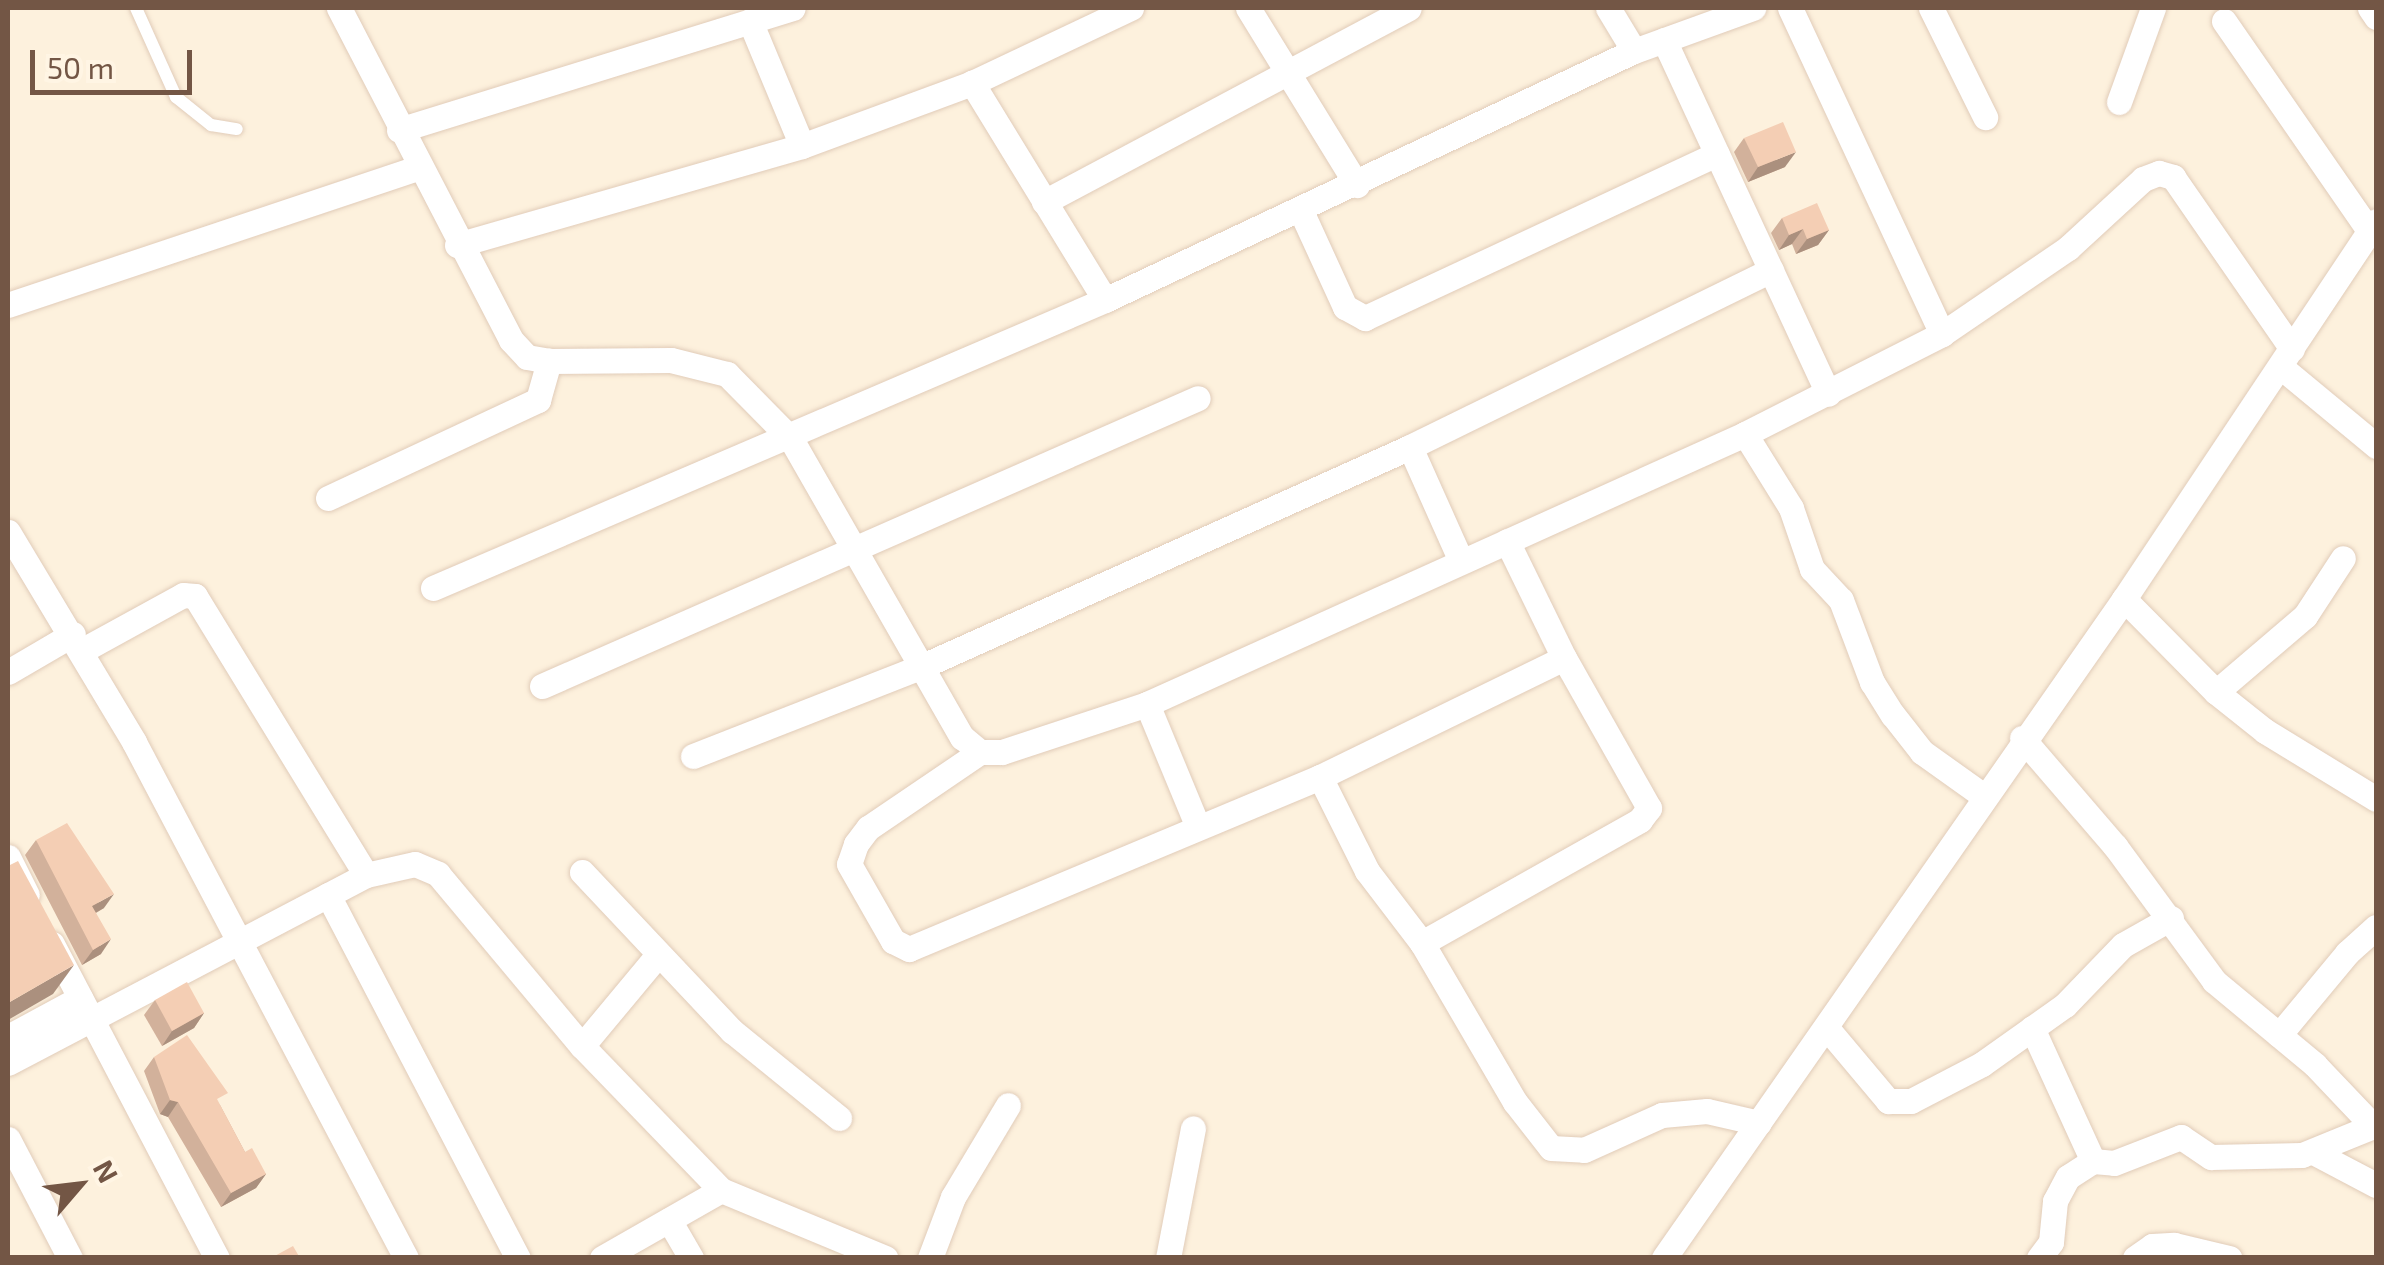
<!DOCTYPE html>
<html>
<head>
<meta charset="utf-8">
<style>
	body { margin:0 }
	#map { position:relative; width:2384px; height:1265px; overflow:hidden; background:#fdf1dd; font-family:"Exo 2",sans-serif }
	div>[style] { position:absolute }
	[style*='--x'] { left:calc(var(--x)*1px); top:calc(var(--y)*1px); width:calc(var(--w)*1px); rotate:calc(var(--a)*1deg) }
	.roads { filter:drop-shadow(0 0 2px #e1ccb9) drop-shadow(0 0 2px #e1ccb9) }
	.lane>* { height:12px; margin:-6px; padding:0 6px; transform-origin:6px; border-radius:6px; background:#fff }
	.street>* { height:25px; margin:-12.5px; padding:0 12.5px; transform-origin:12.5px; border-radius:12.5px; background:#fff }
	.wall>* { inset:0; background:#d2b19b }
	.shaded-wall>* { inset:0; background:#ab907e }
	.building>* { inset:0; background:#f4ceb4 }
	span { translate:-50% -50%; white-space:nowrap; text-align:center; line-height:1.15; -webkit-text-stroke:8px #fff5e4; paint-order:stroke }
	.frame { position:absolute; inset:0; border:10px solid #735645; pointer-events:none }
	.north { position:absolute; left:30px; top:1135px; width:100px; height:100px; -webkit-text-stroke:8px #fff5e4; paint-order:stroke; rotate:62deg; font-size:28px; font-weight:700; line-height:40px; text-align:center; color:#735645 }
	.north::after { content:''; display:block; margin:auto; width:35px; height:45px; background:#735645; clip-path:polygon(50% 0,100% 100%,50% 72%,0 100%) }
	.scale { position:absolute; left:30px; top:50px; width:162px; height:45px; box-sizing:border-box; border:5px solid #735645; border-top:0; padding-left:12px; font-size:30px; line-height:35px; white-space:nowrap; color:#735645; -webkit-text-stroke:8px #fff5e4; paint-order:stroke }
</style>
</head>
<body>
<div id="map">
	<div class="roads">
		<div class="lane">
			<div style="--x:136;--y:8;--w:98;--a:65.8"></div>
			<div style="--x:176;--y:97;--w:45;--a:38.7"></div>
			<div style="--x:211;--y:125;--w:26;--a:9"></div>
		</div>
		<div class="street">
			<div style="--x:339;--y:8;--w:374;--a:62.6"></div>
			<div style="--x:511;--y:340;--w:23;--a:47"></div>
			<div style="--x:527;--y:357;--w:22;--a:10"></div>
			<div style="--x:549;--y:361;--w:122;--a:-0.5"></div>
			<div style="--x:671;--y:360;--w:58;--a:14"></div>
			<div style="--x:727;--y:374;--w:91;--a:45.4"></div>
			<div style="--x:791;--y:439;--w:344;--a:60.2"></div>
			<div style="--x:962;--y:737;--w:23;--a:40"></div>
			<div style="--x:980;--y:752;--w:22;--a:0"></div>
			<div style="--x:1002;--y:752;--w:153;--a:-18.3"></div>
			<div style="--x:1147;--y:704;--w:656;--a:-24.3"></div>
			<div style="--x:1745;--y:434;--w:221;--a:-26.9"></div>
			<div style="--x:1942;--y:334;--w:153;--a:-34.3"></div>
			<div style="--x:2068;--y:248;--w:102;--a:-42.6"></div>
			<div style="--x:2143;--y:179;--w:17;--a:-21"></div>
			<div style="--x:2159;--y:173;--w:15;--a:16"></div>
			<div style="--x:2173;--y:177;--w:209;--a:55.3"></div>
			<div style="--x:1248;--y:8;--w:208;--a:58.4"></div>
			<div style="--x:1608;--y:8;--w:50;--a:58.8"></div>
			<div style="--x:1790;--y:8;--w:360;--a:65"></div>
			<div style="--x:1931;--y:8;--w:122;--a:63.6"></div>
			<div style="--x:2370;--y:8;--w:11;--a:56"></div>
			<div style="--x:750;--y:21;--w:135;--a:67.4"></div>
			<div style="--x:2224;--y:21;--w:257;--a:55.3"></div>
			<div style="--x:1664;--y:40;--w:390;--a:65.1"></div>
			<div style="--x:2119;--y:102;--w:100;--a:-70.1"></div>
			<div style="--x:399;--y:130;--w:412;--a:-17.2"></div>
			<div style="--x:1044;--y:202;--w:413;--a:-28"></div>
			<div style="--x:1301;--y:211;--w:106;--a:65.4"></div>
			<div style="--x:1345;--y:307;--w:23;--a:29"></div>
			<div style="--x:1365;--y:318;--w:388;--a:-25"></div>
			<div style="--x:457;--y:245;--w:359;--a:-16"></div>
			<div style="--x:802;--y:146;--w:181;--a:-20.3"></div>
			<div style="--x:1105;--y:300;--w:255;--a:-121.5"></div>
			<div style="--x:972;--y:83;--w:176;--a:-25.3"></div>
			<div style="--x:8;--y:305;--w:432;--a:-18.5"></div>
			<div style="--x:2281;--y:367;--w:124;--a:39.7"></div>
			<div style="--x:1745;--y:434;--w:87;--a:58.1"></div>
			<div style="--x:1791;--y:508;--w:65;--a:71"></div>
			<div style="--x:1812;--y:569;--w:42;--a:46.9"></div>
			<div style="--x:1841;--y:600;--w:88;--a:69.3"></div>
			<div style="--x:1872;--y:682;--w:39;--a:58"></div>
			<div style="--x:1893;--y:715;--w:47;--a:51.9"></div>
			<div style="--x:1922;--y:752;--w:77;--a:35.5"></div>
			<div style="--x:1410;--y:447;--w:125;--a:65.9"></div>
			<div style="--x:328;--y:498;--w:232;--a:-25"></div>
			<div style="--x:538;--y:400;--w:41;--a:-74.2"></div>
			<div style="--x:8;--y:532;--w:245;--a:59"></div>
			<div style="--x:134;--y:742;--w:583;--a:62.2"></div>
			<div style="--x:433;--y:588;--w:731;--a:-23.2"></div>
			<div style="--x:1105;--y:300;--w:585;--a:-25.21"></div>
			<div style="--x:1634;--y:51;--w:127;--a:-19.9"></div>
			<div style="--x:2124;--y:599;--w:131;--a:45.3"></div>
			<div style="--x:2216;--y:692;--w:63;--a:38.5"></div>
			<div style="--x:2265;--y:731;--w:130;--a:31.5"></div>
			<div style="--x:83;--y:650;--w:114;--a:-28.8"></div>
			<div style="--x:183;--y:595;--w:12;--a:5"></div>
			<div style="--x:195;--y:596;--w:327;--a:58.5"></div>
			<div style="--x:8;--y:672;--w:75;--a:-30.3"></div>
			<div style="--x:542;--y:686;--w:716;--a:-23.7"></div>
			<div style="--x:2216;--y:692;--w:117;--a:-40.5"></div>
			<div style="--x:2305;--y:616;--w:69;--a:-56.8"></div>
			<div style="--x:1147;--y:704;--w:131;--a:67.5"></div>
			<div style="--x:2022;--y:738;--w:143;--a:49.3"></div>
			<div style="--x:2115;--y:846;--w:167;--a:53.7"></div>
			<div style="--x:2214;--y:981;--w:131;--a:39.7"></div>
			<div style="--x:2315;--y:1065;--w:83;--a:46.5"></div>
			<div style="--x:980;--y:752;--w:135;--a:145.8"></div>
			<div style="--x:868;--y:828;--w:20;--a:127"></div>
			<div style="--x:856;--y:844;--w:21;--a:109"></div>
			<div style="--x:849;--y:864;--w:89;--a:60.3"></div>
			<div style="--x:893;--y:941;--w:18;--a:27"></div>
			<div style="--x:909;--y:949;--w:446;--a:-22.7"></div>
			<div style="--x:1320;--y:777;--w:271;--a:-26"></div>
			<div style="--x:693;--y:756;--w:249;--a:-21.4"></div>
			<div style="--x:925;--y:665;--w:532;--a:-24.2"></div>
			<div style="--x:1410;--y:447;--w:402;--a:-26.1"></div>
			<div style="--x:1320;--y:777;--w:105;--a:63.4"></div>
			<div style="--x:1367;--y:871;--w:91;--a:52.6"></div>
			<div style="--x:1422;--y:943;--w:184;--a:59.7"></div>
			<div style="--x:1515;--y:1102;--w:58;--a:52"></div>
			<div style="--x:1551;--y:1148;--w:33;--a:3"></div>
			<div style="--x:1584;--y:1150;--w:85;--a:-24.2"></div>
			<div style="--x:1662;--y:1115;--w:45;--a:-5.1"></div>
			<div style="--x:1707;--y:1111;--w:53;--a:13"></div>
			<div style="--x:8;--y:857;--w:42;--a:63.4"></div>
			<div style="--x:582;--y:872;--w:219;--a:46.7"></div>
			<div style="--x:732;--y:1031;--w:138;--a:39.1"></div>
			<div style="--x:328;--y:895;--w:410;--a:62.4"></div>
			<div style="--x:1422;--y:943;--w:250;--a:-29.4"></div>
			<div style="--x:1640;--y:820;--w:15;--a:-53"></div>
			<div style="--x:1649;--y:808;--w:172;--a:-119.5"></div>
			<div style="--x:1564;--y:658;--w:130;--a:-116"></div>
			<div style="--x:52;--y:944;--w:355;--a:62.3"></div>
			<div style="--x:1826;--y:1027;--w:97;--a:50"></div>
			<div style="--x:1888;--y:1101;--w:23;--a:0"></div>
			<div style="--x:1911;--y:1101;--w:80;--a:-27.5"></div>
			<div style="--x:1982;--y:1064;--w:102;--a:-35.4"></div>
			<div style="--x:2065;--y:1005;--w:83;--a:-46"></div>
			<div style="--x:2123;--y:945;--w:55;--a:-29.4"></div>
			<div style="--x:2032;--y:1028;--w:146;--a:65.4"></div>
			<div style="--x:2279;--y:1035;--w:107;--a:-50.3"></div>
			<div style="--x:2347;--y:953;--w:39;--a:-42"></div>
			<div style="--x:8;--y:1037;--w:82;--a:-28.4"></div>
			<div style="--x:582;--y:1046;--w:117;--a:-50.2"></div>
			<div style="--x:8;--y:1063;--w:404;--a:-27.7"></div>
			<div style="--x:366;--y:875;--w:50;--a:-12.7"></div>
			<div style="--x:415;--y:864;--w:25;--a:23"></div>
			<div style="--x:438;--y:874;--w:224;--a:50.1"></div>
			<div style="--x:582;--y:1046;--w:200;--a:46"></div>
			<div style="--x:721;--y:1190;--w:178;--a:22.5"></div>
			<div style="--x:8;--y:1139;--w:134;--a:62.5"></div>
			<div style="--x:2315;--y:1153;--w:69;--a:27.7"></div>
			<div style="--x:669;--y:1220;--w:44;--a:59.9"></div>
			<div style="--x:602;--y:1258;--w:137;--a:-29.7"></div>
			<div style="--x:930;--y:1258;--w:65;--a:-69.3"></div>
			<div style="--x:953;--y:1197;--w:107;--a:-59.1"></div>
			<div style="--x:1168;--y:1258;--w:132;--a:-79.1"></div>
			<div style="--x:1664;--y:1258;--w:804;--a:-55.08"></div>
			<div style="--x:2124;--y:599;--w:454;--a:-56.3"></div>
			<div style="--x:2039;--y:1258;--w:20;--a:-53"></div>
			<div style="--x:2051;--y:1242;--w:41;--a:-84.4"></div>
			<div style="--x:2055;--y:1201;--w:27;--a:-62"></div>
			<div style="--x:2068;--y:1177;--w:30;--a:-33"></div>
			<div style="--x:2093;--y:1161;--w:21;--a:5"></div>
			<div style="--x:2114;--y:1163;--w:72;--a:-21.2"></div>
			<div style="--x:2181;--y:1137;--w:36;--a:34"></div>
			<div style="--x:2211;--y:1157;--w:91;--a:-1.3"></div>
			<div style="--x:2302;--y:1155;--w:80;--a:-22.1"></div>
			<div style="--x:2135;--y:1258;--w:21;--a:-35"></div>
			<div style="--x:2152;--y:1246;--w:22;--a:-3"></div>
			<div style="--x:2174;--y:1245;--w:57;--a:13.3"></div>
		</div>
	</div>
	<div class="wall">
		<div style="clip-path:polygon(1744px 138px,1785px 167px,1748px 182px,1734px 152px)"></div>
		<div style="clip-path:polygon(1782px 218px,1829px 230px,1818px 245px,1796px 254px,1792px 244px,1779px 250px,1771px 233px)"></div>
		<div style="clip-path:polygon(36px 840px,104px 908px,96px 913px,101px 954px,82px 965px,25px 855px)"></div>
		<div style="clip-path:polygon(155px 1000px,204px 1013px,194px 1028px,162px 1046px,144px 1015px)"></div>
		<div style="clip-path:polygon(154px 1057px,220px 1105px,245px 1152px,266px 1174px,256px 1188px,221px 1207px,168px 1117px,160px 1114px,144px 1071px)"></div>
	</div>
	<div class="shaded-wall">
		<div style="clip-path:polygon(1796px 152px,1785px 167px,1748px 182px,1758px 167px)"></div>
		<div style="clip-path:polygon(1803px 229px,1792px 244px,1779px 250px,1789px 235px)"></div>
		<div style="clip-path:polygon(1829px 230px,1818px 245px,1796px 254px,1807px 239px)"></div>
		<div style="clip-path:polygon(114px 894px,104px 908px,81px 921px,92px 906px)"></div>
		<div style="clip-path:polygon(111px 939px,101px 954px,82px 965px,93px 950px)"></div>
		<div style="clip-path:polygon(74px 965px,53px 994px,8px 1020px,8px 1003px)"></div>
		<div style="clip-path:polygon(204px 1013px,194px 1028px,162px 1046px,172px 1031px)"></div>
		<div style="clip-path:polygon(170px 1100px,178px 1102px,168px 1117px,160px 1114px)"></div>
		<div style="clip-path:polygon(266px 1174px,256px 1188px,221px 1207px,231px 1193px)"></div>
	</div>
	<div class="building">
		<div style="clip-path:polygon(1783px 122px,1796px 152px,1758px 167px,1744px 138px)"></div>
		<div style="clip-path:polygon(1817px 203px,1829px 230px,1807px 239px,1803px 229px,1789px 235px,1782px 218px)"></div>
		<div style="clip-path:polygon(67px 823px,114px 894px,92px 906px,111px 939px,93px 950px,36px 840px)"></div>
		<div style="clip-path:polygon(18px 861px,74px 965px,8px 1003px,8px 866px)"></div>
		<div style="clip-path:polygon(187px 982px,204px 1013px,172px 1031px,155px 1000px)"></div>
		<div style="clip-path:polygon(187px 1035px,228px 1093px,217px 1099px,245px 1152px,252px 1148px,266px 1174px,231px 1193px,178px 1102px,170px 1100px,154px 1057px)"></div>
		<div style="clip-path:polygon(293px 1246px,300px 1258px,271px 1258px)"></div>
	</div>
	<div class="frame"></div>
	<div class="north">N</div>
	<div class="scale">50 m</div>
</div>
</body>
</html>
